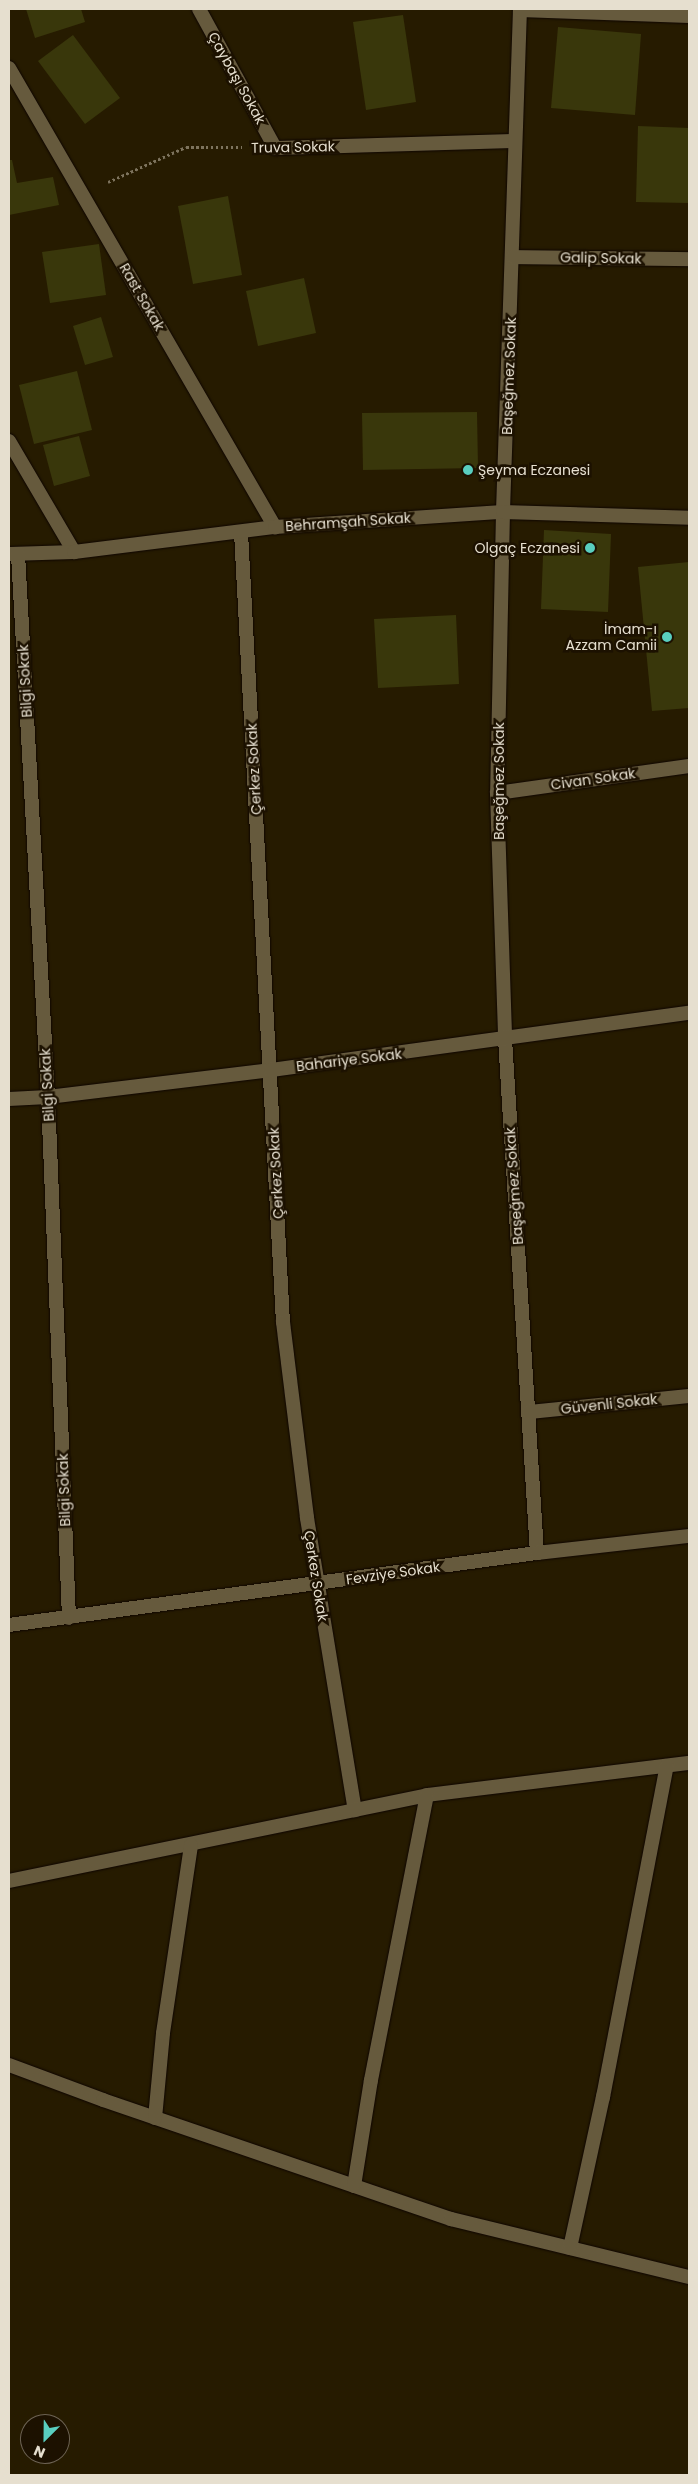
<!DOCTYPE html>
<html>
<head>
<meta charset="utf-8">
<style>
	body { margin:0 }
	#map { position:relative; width:698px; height:2484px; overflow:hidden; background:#261b00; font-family:Poppins,sans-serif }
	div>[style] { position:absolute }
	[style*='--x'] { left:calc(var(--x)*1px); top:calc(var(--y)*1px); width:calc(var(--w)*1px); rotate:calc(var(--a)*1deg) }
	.building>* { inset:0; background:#39370b }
	.path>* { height:3px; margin-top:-1.5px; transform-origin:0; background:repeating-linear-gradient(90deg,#7d735d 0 2.5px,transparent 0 5px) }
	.roads { filter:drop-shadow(0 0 1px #0e0500) drop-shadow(0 0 1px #0e0500) }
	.minor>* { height:14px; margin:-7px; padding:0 7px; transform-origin:7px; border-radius:7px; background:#665a3d }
	.dots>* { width:14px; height:14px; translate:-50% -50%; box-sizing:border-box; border:2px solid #1c1100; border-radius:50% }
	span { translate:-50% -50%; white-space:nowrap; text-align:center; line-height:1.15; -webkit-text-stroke:5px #1c1100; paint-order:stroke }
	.street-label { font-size:14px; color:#e6dfcf }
	.poi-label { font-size:14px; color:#e6dfcf }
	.left { translate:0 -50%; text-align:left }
	.right { translate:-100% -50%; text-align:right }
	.frame { position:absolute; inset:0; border:10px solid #e6dfcf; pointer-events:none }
	.north { position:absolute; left:20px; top:2414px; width:50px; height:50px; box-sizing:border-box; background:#1c1100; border:1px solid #6d6353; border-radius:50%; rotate:203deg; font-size:14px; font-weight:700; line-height:20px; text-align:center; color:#e6dfcf }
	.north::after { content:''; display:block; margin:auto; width:18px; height:22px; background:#59cebf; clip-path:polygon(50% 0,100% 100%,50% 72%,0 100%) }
</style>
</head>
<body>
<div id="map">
	<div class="building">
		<div style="clip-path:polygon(26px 9px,81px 9px,85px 22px,35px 38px)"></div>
		<div style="clip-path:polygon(403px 15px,416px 102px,366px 110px,353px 22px)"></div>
		<div style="clip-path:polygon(558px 27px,641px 34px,635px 115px,551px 108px)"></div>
		<div style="clip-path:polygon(73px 35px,120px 98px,85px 124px,38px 61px)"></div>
		<div style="clip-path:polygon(638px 126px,689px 128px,689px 203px,636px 202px)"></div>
		<div style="clip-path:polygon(9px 160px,12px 160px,17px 183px,53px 177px,59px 205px,9px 215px)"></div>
		<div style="clip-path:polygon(228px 196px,242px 275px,193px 284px,178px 206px)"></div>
		<div style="clip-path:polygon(99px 244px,106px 295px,50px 303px,42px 252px)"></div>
		<div style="clip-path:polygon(304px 278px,316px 333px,258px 346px,246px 291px)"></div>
		<div style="clip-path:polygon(101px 317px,113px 357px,85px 365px,73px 326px)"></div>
		<div style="clip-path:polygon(77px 371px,92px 430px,34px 444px,19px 385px)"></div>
		<div style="clip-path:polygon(477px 412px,478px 468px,363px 470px,362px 413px)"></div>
		<div style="clip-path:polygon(79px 436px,90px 476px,54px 486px,43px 445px)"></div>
		<div style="clip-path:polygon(544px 530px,611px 534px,608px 612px,541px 609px)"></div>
		<div style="clip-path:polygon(689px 562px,689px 708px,652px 711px,638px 567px)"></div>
		<div style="clip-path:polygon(456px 615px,459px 684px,378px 688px,374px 619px)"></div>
	</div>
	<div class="path">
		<div style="--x:108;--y:182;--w:85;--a:-24.2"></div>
		<div style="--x:186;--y:147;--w:56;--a:0"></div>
	</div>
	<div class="roads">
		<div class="minor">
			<div style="--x:199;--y:9;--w:158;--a:61.3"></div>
			<div style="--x:275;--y:148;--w:239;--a:-1.7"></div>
			<div style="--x:520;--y:9;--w:503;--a:91.94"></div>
			<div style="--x:503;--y:512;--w:281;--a:91.2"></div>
			<div style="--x:497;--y:793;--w:246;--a:88.1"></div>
			<div style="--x:505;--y:1039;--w:515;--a:86.44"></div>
			<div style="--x:520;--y:10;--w:169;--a:2"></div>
			<div style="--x:9;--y:68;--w:531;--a:59.91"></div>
			<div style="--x:513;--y:257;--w:176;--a:0.7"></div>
			<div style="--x:9;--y:441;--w:129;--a:59.6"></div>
			<div style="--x:241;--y:532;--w:791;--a:86.96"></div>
			<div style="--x:283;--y:1322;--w:197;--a:83"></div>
			<div style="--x:307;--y:1518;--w:296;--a:80.7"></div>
			<div style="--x:10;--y:554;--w:64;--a:-1.8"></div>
			<div style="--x:74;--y:552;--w:203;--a:-7.1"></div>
			<div style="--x:275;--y:527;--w:228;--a:-3.8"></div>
			<div style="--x:503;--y:512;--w:186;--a:1.8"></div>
			<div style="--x:18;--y:554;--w:544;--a:86.84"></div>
			<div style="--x:48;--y:1097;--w:521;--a:87.69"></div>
			<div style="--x:497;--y:793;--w:194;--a:-8"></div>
			<div style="--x:9;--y:1099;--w:39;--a:-3"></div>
			<div style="--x:48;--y:1097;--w:225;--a:-6.9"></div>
			<div style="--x:271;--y:1070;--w:422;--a:-7.8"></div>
			<div style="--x:529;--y:1412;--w:161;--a:-5.7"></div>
			<div style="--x:9;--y:1625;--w:533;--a:-7.77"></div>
			<div style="--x:537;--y:1553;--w:153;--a:-6.4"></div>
			<div style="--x:9;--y:1881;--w:427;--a:-11.6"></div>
			<div style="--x:427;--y:1795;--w:264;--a:-7"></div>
			<div style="--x:9;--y:2065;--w:100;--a:20.4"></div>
			<div style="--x:103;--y:2100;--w:368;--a:18.9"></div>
			<div style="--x:451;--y:2219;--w:245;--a:13.7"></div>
			<div style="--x:155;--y:2118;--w:85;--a:-84.6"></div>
			<div style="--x:163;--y:2033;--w:190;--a:-81.5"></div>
			<div style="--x:354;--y:2186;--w:107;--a:-80.9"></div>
			<div style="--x:371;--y:2080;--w:290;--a:-78.9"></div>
			<div style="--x:570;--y:2248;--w:155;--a:-77.7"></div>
			<div style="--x:603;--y:2097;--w:337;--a:-79.1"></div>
		</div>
	</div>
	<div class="dots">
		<div style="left:468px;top:470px;background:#59cebf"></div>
		<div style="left:590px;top:548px;background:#59cebf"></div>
		<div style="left:667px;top:637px;background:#59cebf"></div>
	</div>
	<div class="street-label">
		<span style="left:237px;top:78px;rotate:61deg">Çaybaşı Sokak</span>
		<span style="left:293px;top:147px;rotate:-1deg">Truva Sokak</span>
		<span style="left:601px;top:258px;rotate:1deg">Galip Sokak</span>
		<span style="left:142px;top:297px;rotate:60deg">Rast Sokak</span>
		<span style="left:509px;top:376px;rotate:-88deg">Başeğmez Sokak</span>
		<span style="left:348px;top:522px;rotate:-4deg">Behramşah Sokak</span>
		<span style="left:25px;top:681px;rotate:-93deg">Bilgi Sokak</span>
		<span style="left:254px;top:769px;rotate:-93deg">Çerkez Sokak</span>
		<span style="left:593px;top:779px;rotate:-8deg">Civan Sokak</span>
		<span style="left:499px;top:781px;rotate:-90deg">Başeğmez Sokak</span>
		<span style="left:349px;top:1060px;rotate:-7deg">Bahariye Sokak</span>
		<span style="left:47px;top:1085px;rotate:-93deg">Bilgi Sokak</span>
		<span style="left:276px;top:1173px;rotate:-93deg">Çerkez Sokak</span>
		<span style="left:514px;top:1186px;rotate:-94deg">Başeğmez Sokak</span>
		<span style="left:609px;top:1404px;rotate:-6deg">Güvenli Sokak</span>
		<span style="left:64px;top:1490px;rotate:-92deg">Bilgi Sokak</span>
		<span style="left:393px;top:1573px;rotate:-8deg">Fevziye Sokak</span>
		<span style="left:316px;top:1576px;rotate:81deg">Çerkez Sokak</span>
	</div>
	<div class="poi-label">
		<span class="left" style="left:478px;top:470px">Şeyma Eczanesi</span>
		<span class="right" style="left:580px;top:548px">Olgaç Eczanesi</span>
		<span class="right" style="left:657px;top:637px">İmam-ı<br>Azzam Camii</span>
	</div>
	<div class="frame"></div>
	<div class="north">N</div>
</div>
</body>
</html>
